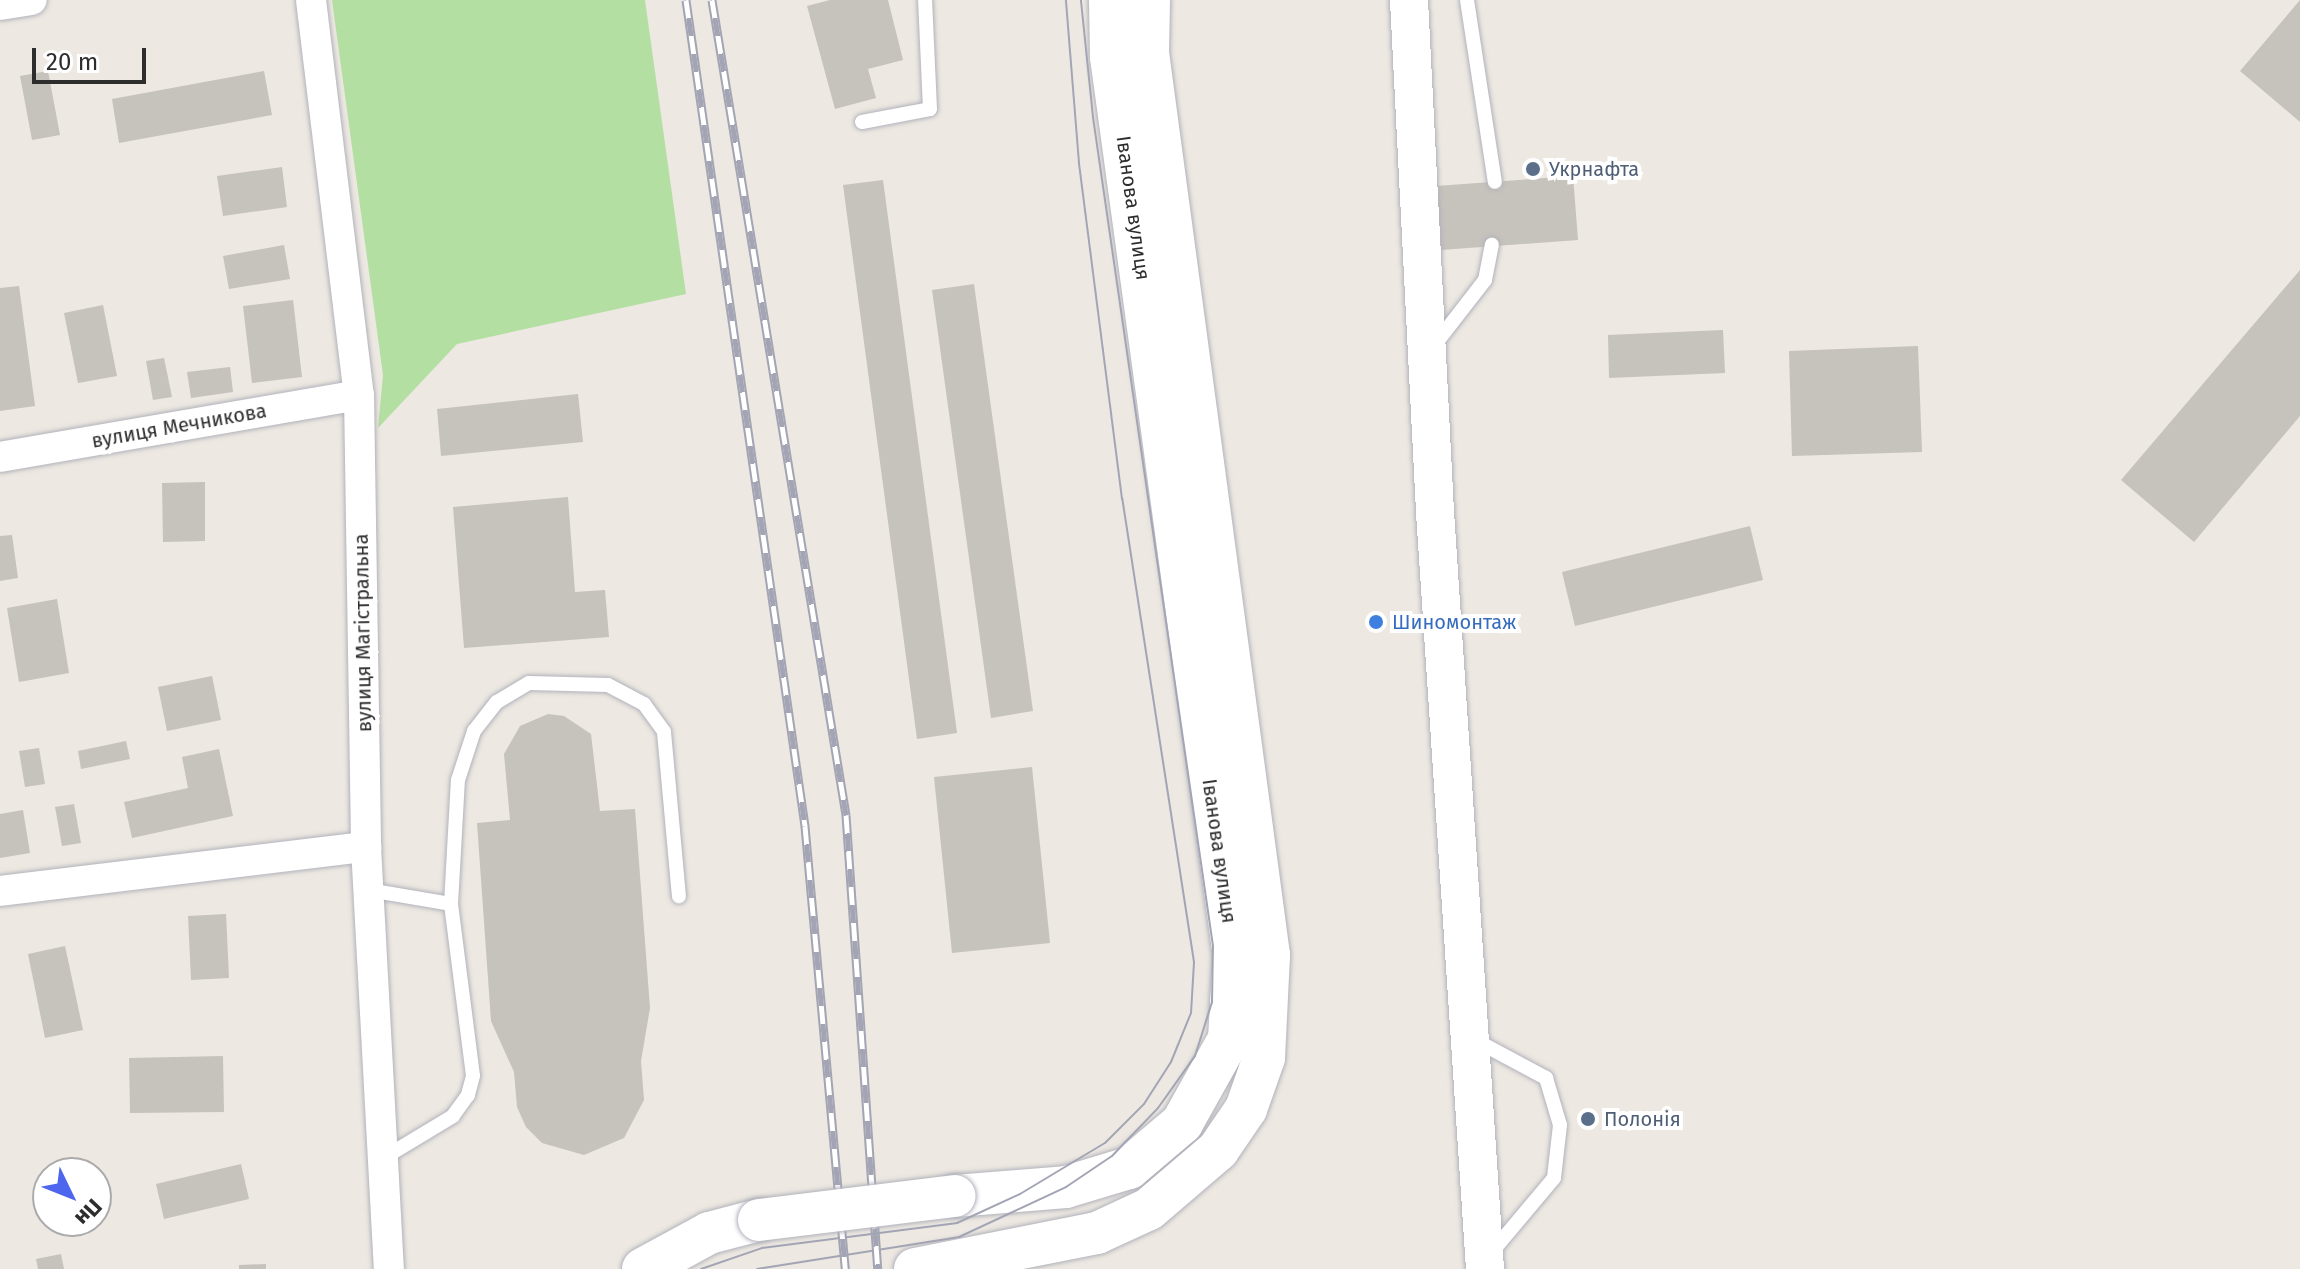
<!DOCTYPE html>
<html>
<head>
<meta charset="utf-8">
<style>
	body { margin:0 }
	#map { position:relative; width:2300px; height:1269px; overflow:hidden; background:#ede8e1; font-family:"Fira Sans",sans-serif }
	div>[style] { position:absolute }
	[style*='--x'] { left:calc(var(--x)*1px); top:calc(var(--y)*1px); width:calc(var(--w)*1px); rotate:calc(var(--a)*1deg) }
	.green>* { inset:0; background:#b4dfa2 }
	.building>* { inset:0; background:#c6c2bc }
	.roads { filter:drop-shadow(0 0 2px #b1b2bc) drop-shadow(0 0 2px #b1b2bc) }
	.service>* { height:14px; margin:-7px; padding:0 7px; transform-origin:7px; border-radius:7px; background:#fff }
	.minor>* { height:30px; margin:-15px; padding:0 15px; transform-origin:15px; border-radius:15px; background:#fff }
	.tertiary>* { height:38px; margin:-19px; padding:0 19px; transform-origin:19px; border-radius:19px; background:#fff }
	.secondary>* { height:42px; margin:-21px; padding:0 21px; transform-origin:21px; border-radius:21px; background:#fff }
	.tram>* { height:2px; margin:-1px; padding:0 1px; transform-origin:1px; border-radius:1px; background:#a3a5b5 }
	.rail>* { height:9px; margin-top:-4.5px; transform-origin:0; background:repeating-linear-gradient(90deg,#fff 0 18px,#a3a5b5 0 36px); box-sizing:border-box; border-block:2px solid #a3a5b5 }
	.bridges { filter:drop-shadow(0 0 2px #b1b2bc) drop-shadow(0 0 2px #b1b2bc) }
	.secondary-bridge>* { height:42px; margin:-21px; padding:0 21px; transform-origin:21px; border-radius:21px; background:#fff }
	.dots>* { width:22px; height:22px; translate:-50% -50%; box-sizing:border-box; border:4px solid #fff; border-radius:50% }
	span { translate:-50% -50%; white-space:nowrap; text-align:center; line-height:1.15; -webkit-text-stroke:8px #fff; paint-order:stroke }
	.service-label { font-size:20px; color:#4e5e75 }
	.left { translate:0 -50%; text-align:left }
	.street-label { font-size:20px; color:#2d2d2d }
	.shop-label { font-size:20px; color:#366cbe }
	.north { position:absolute; left:32px; top:1157px; width:80px; height:80px; box-sizing:border-box; background:#fff; border:2px solid #ababab; border-radius:50%; rotate:133deg; font-size:22px; font-weight:700; line-height:32px; text-align:center; color:#2d2d2d }
	.north::after { content:''; display:block; margin:auto; width:28px; height:36px; background:#4e65ed; clip-path:polygon(50% 0,100% 100%,50% 72%,0 100%) }
	.scale { position:absolute; left:32px; top:48px; width:114px; height:36px; box-sizing:border-box; border:4px solid #2d2d2d; border-top:0; padding-left:10px; font-size:24px; line-height:28px; white-space:nowrap; color:#2d2d2d; -webkit-text-stroke:6px #fff; paint-order:stroke }
</style>
</head>
<body>
<div id="map">
	<div class="green">
		<div style="clip-path:polygon(332px 0,645px 0,686px 294px,457px 344px,378px 428px,383px 375px)"></div>
	</div>
	<div class="building">
		<div style="clip-path:polygon(830px 0,888px 0,903px 60px,868px 69px,876px 98px,835px 109px,807px 6px)"></div>
		<div style="clip-path:polygon(2300px 0,2300px 122px,2240px 71px)"></div>
		<div style="clip-path:polygon(48px 71px,60px 135px,32px 140px,20px 76px)"></div>
		<div style="clip-path:polygon(264px 71px,272px 115px,119px 143px,112px 99px)"></div>
		<div style="clip-path:polygon(282px 167px,287px 207px,223px 216px,217px 176px)"></div>
		<div style="clip-path:polygon(1573px 176px,1578px 240px,1441px 250px,1436px 186px)"></div>
		<div style="clip-path:polygon(883px 180px,957px 733px,917px 739px,843px 185px)"></div>
		<div style="clip-path:polygon(284px 245px,290px 279px,229px 289px,223px 256px)"></div>
		<div style="clip-path:polygon(2300px 270px,2300px 416px,2194px 542px,2121px 480px)"></div>
		<div style="clip-path:polygon(974px 284px,1033px 711px,991px 718px,932px 290px)"></div>
		<div style="clip-path:polygon(19px 286px,35px 406px,0 411px,0 288px)"></div>
		<div style="clip-path:polygon(293px 300px,302px 377px,252px 383px,243px 306px)"></div>
		<div style="clip-path:polygon(103px 305px,117px 376px,78px 383px,64px 313px)"></div>
		<div style="clip-path:polygon(1723px 330px,1725px 373px,1609px 378px,1608px 335px)"></div>
		<div style="clip-path:polygon(1918px 346px,1922px 452px,1792px 456px,1789px 351px)"></div>
		<div style="clip-path:polygon(164px 358px,172px 397px,153px 400px,146px 361px)"></div>
		<div style="clip-path:polygon(230px 367px,233px 392px,191px 398px,187px 372px)"></div>
		<div style="clip-path:polygon(578px 394px,583px 442px,441px 456px,437px 409px)"></div>
		<div style="clip-path:polygon(205px 482px,205px 541px,163px 542px,162px 483px)"></div>
		<div style="clip-path:polygon(568px 497px,575px 592px,605px 590px,609px 637px,464px 648px,453px 507px)"></div>
		<div style="clip-path:polygon(1750px 526px,1763px 580px,1575px 626px,1562px 572px)"></div>
		<div style="clip-path:polygon(12px 535px,18px 578px,0 581px,0 536px)"></div>
		<div style="clip-path:polygon(57px 599px,69px 673px,19px 682px,7px 608px)"></div>
		<div style="clip-path:polygon(212px 676px,221px 720px,167px 731px,158px 687px)"></div>
		<div style="clip-path:polygon(548px 714px,564px 716px,591px 734px,600px 811px,635px 809px,650px 1008px,641px 1061px,644px 1100px,624px 1138px,584px 1155px,542px 1143px,526px 1127px,517px 1107px,514px 1072px,491px 1021px,477px 823px,510px 820px,504px 754px,520px 726px)"></div>
		<div style="clip-path:polygon(126px 741px,130px 759px,81px 769px,78px 751px)"></div>
		<div style="clip-path:polygon(39px 748px,45px 784px,25px 787px,19px 751px)"></div>
		<div style="clip-path:polygon(219px 749px,233px 816px,132px 838px,124px 802px,188px 788px,182px 757px)"></div>
		<div style="clip-path:polygon(1032px 767px,1050px 943px,952px 953px,934px 777px)"></div>
		<div style="clip-path:polygon(74px 804px,81px 843px,62px 846px,55px 807px)"></div>
		<div style="clip-path:polygon(23px 810px,30px 853px,0 858px,0 814px)"></div>
		<div style="clip-path:polygon(226px 914px,229px 978px,191px 980px,188px 916px)"></div>
		<div style="clip-path:polygon(65px 946px,83px 1030px,45px 1038px,28px 954px)"></div>
		<div style="clip-path:polygon(223px 1056px,224px 1112px,130px 1113px,129px 1058px)"></div>
		<div style="clip-path:polygon(241px 1164px,249px 1199px,164px 1219px,156px 1184px)"></div>
		<div style="clip-path:polygon(61px 1254px,64px 1269px,38px 1269px,36px 1259px)"></div>
		<div style="clip-path:polygon(266px 1264px,266px 1269px,239px 1269px,239px 1265px)"></div>
	</div>
	<div class="roads">
		<div class="service">
			<div style="--x:1467;--y:0;--w:184;--a:81.3"></div>
			<div style="--x:862;--y:122;--w:69;--a:-10.8"></div>
			<div style="--x:930;--y:109;--w:109;--a:-92.6"></div>
			<div style="--x:1433;--y:347;--w:85;--a:-52.2"></div>
			<div style="--x:1485;--y:280;--w:36;--a:-79"></div>
			<div style="--x:369;--y:890;--w:83;--a:9.7"></div>
			<div style="--x:451;--y:904;--w:173;--a:82.7"></div>
			<div style="--x:473;--y:1076;--w:20;--a:105"></div>
			<div style="--x:468;--y:1095;--w:26;--a:126"></div>
			<div style="--x:453;--y:1116;--w:79;--a:148.9"></div>
			<div style="--x:451;--y:904;--w:124;--a:-86.8"></div>
			<div style="--x:458;--y:780;--w:52;--a:-71.9"></div>
			<div style="--x:474;--y:731;--w:37;--a:-52"></div>
			<div style="--x:497;--y:702;--w:37;--a:-31"></div>
			<div style="--x:529;--y:683;--w:79;--a:1.5"></div>
			<div style="--x:608;--y:685;--w:41;--a:27.8"></div>
			<div style="--x:644;--y:704;--w:34;--a:54"></div>
			<div style="--x:664;--y:732;--w:165;--a:84.8"></div>
			<div style="--x:1475;--y:1040;--w:81;--a:28.2"></div>
			<div style="--x:1546;--y:1078;--w:49;--a:73.4"></div>
			<div style="--x:1560;--y:1125;--w:53;--a:96.5"></div>
			<div style="--x:1554;--y:1178;--w:97;--a:130"></div>
		</div>
		<div class="minor">
			<div style="--x:311;--y:0;--w:398;--a:83.1"></div>
			<div style="--x:359;--y:395;--w:452;--a:89.1"></div>
			<div style="--x:366;--y:847;--w:423;--a:86.9"></div>
			<div style="--x:0;--y:5;--w:32;--a:-9"></div>
			<div style="--x:0;--y:457;--w:364;--a:-9.8"></div>
			<div style="--x:0;--y:891;--w:369;--a:-6.9"></div>
		</div>
		<div class="tertiary">
			<div style="--x:1409;--y:0;--w:513;--a:87.09"></div>
			<div style="--x:1435;--y:512;--w:759;--a:86.22"></div>
		</div>
		<div class="secondary">
			<div style="--x:955;--y:1196;--w:111;--a:-4.6"></div>
			<div style="--x:1066;--y:1187;--w:66;--a:-16.8"></div>
			<div style="--x:1129;--y:1168;--w:70;--a:-40.3"></div>
			<div style="--x:1182;--y:1123;--w:96;--a:-60.8"></div>
			<div style="--x:1229;--y:1039;--w:83;--a:-86.6"></div>
			<div style="--x:1234;--y:956;--w:907;--a:-97.79"></div>
			<div style="--x:1111;--y:57;--w:57;--a:-91"></div>
			<div style="--x:643;--y:1269;--w:75;--a:-28.6"></div>
			<div style="--x:709;--y:1233;--w:52;--a:-14.6"></div>
			<div style="--x:915;--y:1269;--w:186;--a:-11.2"></div>
			<div style="--x:1097;--y:1233;--w:57;--a:-24.8"></div>
			<div style="--x:1149;--y:1209;--w:91;--a:-40.5"></div>
			<div style="--x:1218;--y:1150;--w:50;--a:-55.7"></div>
			<div style="--x:1246;--y:1109;--w:54;--a:-70.6"></div>
			<div style="--x:1264;--y:1058;--w:103;--a:-87.2"></div>
			<div style="--x:1269;--y:955;--w:910;--a:-97.64"></div>
			<div style="--x:1148;--y:53;--w:53;--a:-88.9"></div>
		</div>
	</div>
	<div class="tram">
		<div style="--x:701;--y:1269;--w:65;--a:-19"></div>
		<div style="--x:762;--y:1248;--w:197;--a:-7.3"></div>
		<div style="--x:957;--y:1223;--w:69;--a:-24.7"></div>
		<div style="--x:1020;--y:1194;--w:99;--a:-31"></div>
		<div style="--x:1105;--y:1143;--w:55;--a:-45"></div>
		<div style="--x:1144;--y:1104;--w:50;--a:-57.3"></div>
		<div style="--x:1171;--y:1062;--w:53;--a:-67.8"></div>
		<div style="--x:1191;--y:1013;--w:51;--a:-86.6"></div>
		<div style="--x:1194;--y:962;--w:469;--a:-98.8"></div>
		<div style="--x:1122;--y:499;--w:339;--a:-97.3"></div>
		<div style="--x:1079;--y:163;--w:164;--a:-94.6"></div>
		<div style="--x:757;--y:1269;--w:205;--a:-9"></div>
		<div style="--x:959;--y:1237;--w:118;--a:-25"></div>
		<div style="--x:1066;--y:1187;--w:55;--a:-34"></div>
		<div style="--x:1112;--y:1156;--w:66;--a:-46.2"></div>
		<div style="--x:1158;--y:1108;--w:64;--a:-54.6"></div>
		<div style="--x:1195;--y:1056;--w:57;--a:-72.5"></div>
		<div style="--x:1212;--y:1002;--w:56;--a:-89"></div>
		<div style="--x:1213;--y:946;--w:838;--a:-98.24"></div>
		<div style="--x:1093;--y:117;--w:118;--a:-95.9"></div>
	</div>
	<div class="rail">
		<div style="--x:686;--y:0;--w:835;--a:81.8"></div>
		<div style="--x:805;--y:826;--w:445;--a:84.8"></div>
		<div style="--x:712;--y:0;--w:826;--a:80.66"></div>
		<div style="--x:846;--y:815;--w:455;--a:86"></div>
	</div>
	<div class="bridges">
		<div class="secondary-bridge">
			<div style="--x:759;--y:1220;--w:197;--a:-7"></div>
		</div>
	</div>
	<div class="dots">
		<div style="left:1533px;top:169px;background:#5c6f8a"></div>
		<div style="left:1376px;top:622px;background:#3f7fe0"></div>
		<div style="left:1588px;top:1119px;background:#5c6f8a"></div>
	</div>
	<div class="service-label">
		<span class="left" style="left:1549px;top:169px">Укрнафта</span>
		<span class="left" style="left:1604px;top:1119px">Полонія</span>
	</div>
	<div class="street-label">
		<span style="left:1133px;top:208px;rotate:82deg">Іванова вулиця</span>
		<span style="left:179px;top:426px;rotate:-10deg">вулиця Мечникова</span>
		<span style="left:363px;top:633px;rotate:-91deg">вулиця Магістральна</span>
		<span style="left:1219px;top:851px;rotate:82deg">Іванова вулиця</span>
	</div>
	<div class="shop-label">
		<span class="left" style="left:1392px;top:622px">Шиномонтаж</span>
	</div>
	<div class="north">Пн</div>
	<div class="scale">20 m</div>
</div>
</body>
</html>
